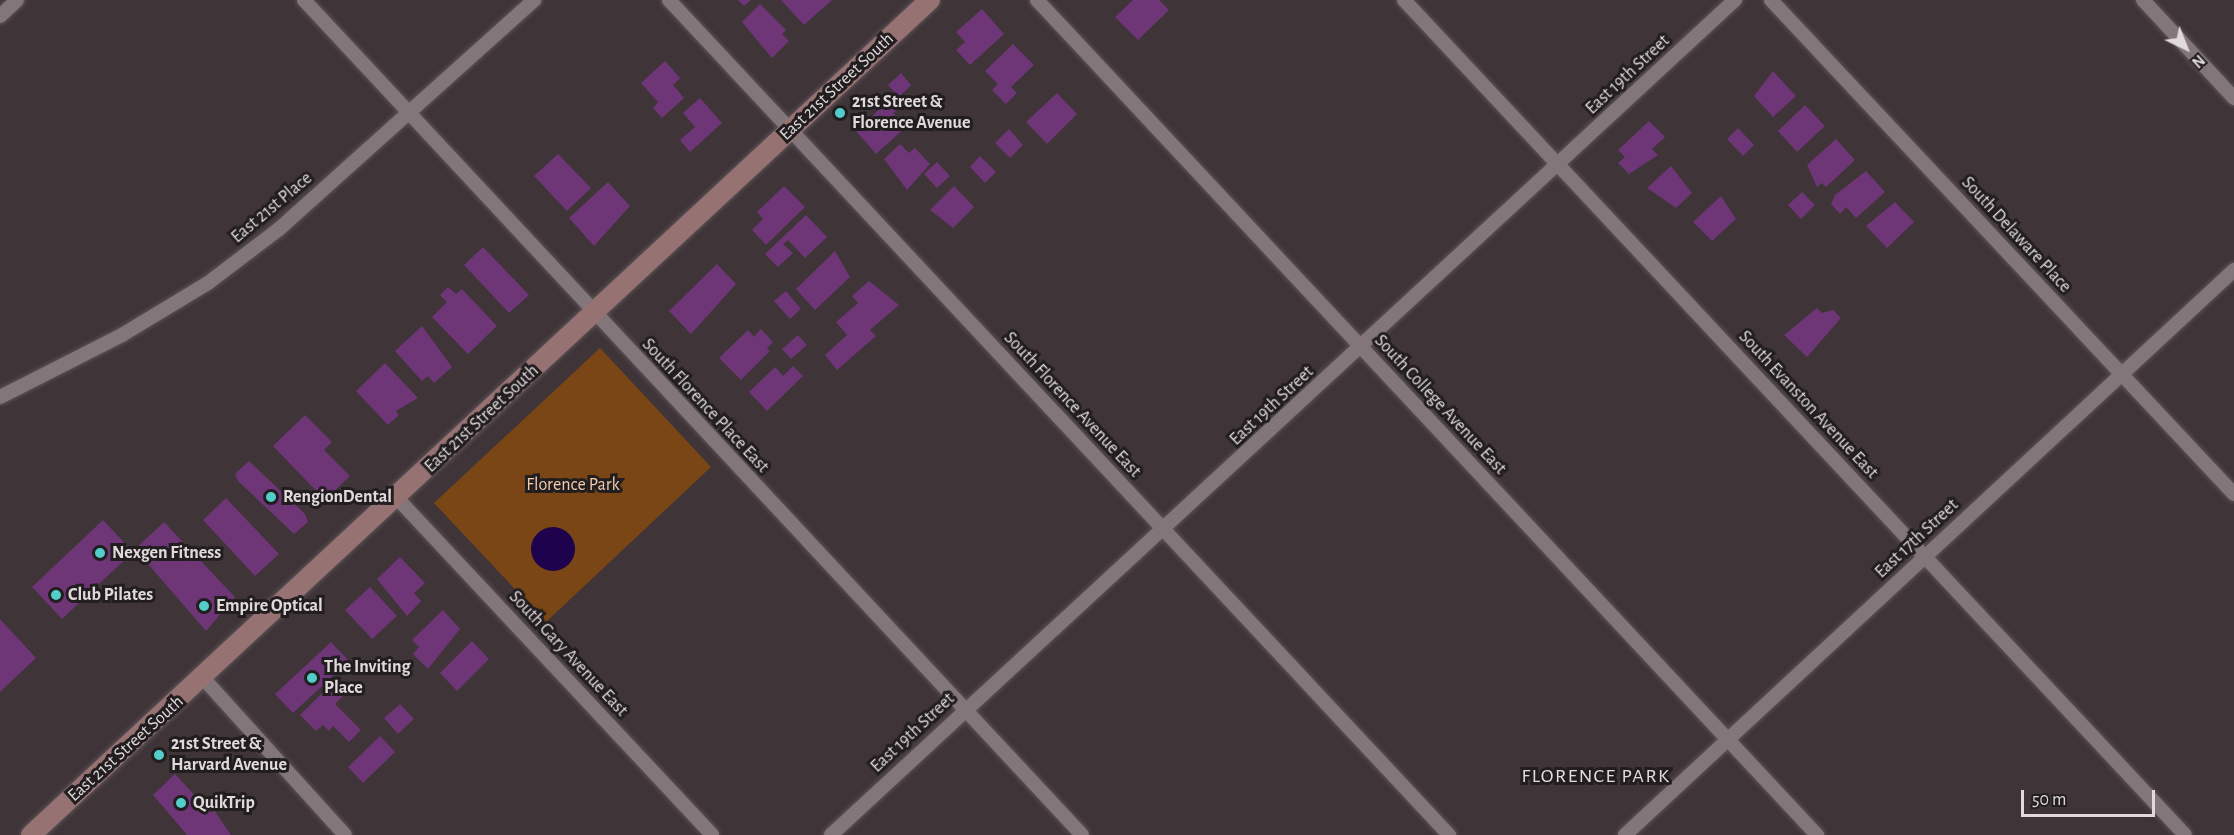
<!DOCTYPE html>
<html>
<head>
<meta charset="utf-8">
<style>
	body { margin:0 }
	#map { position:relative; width:2234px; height:835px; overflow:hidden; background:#3f3438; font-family:"Alegreya Sans",sans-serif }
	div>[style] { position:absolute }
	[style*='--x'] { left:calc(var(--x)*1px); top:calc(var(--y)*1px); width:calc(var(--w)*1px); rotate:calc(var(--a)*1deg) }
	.green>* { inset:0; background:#7b4615 }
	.water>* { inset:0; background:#1e024d }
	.round { border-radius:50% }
	.building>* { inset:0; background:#6e3577 }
	.roads { filter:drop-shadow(0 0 2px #5a5155) drop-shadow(0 0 2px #5a5155) }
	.street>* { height:14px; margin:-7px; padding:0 7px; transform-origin:7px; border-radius:7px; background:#82767a }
	.secondary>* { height:20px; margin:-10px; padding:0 10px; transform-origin:10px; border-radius:10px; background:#967272 }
	.dots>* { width:16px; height:16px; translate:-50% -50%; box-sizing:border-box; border:3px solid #221e1f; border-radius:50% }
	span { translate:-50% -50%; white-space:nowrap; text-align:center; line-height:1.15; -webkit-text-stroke:6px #221e1f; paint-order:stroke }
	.street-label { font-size:18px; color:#e1dadd }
	.poi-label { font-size:18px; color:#e1dadd; font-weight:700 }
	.left { translate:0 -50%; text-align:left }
	.park-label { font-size:18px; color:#f3cbad }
	.neighbourhood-label { font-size:20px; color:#e8dbe0; letter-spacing:1.5px }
	.north { position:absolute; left:2156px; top:18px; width:60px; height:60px; -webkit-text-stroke:4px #221e1f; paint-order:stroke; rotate:137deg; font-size:16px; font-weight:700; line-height:24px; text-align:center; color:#e1dadd }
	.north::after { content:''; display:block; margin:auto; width:21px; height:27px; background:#e1dadd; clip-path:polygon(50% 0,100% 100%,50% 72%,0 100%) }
	.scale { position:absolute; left:2021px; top:790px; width:134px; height:27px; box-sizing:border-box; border:3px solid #e1dadd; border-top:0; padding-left:8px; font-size:18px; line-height:21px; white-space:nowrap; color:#e1dadd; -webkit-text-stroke:4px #221e1f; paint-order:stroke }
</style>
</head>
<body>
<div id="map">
	<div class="green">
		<div style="clip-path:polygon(600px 348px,711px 467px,546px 622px,434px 503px)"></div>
	</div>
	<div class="water">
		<div class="round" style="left:531px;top:527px;width:44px;height:44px"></div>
	</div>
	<div class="building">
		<div style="clip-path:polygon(738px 0,751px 0,744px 6px)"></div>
		<div style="clip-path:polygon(781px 0,832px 0,804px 25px)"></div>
		<div style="clip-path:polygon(1133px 0,1159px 0,1169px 10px,1138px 40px,1115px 17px)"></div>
		<div style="clip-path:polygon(760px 4px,786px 30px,782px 34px,789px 41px,772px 58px,742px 22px)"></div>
		<div style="clip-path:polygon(982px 9px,1004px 34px,970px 65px,956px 50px,965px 42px,956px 32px)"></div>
		<div style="clip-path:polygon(1013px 44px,1034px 65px,1011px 87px,1017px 93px,1006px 104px,992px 90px,998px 84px,985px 71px)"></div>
		<div style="clip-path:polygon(665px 61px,680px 78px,673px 85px,684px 98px,662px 118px,653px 108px,658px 102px,641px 83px)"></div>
		<div style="clip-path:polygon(1773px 71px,1796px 96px,1773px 117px,1754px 96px)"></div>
		<div style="clip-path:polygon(901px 73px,911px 85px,899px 97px,888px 85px)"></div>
		<div style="clip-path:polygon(1057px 93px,1077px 114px,1047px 144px,1026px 122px)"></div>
		<div style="clip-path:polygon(894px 96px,902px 105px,893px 113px,906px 127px,876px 154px,856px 131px)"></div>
		<div style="clip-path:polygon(700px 98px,722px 123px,690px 152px,680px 140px,695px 127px,683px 113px)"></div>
		<div style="clip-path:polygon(1805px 105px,1825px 126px,1797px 152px,1778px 131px)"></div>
		<div style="clip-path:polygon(1649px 121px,1665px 137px,1652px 149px,1658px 155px,1629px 174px,1618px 163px,1625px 157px,1618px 150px)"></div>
		<div style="clip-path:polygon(1738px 128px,1754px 145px,1743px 156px,1727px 139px)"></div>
		<div style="clip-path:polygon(1009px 129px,1023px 145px,1010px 158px,995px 143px)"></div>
		<div style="clip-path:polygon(1836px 139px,1855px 160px,1826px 187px,1822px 183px,1817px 187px,1807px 165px)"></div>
		<div style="clip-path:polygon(900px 144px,909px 153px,915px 148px,930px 164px,907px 190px,884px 159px)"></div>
		<div style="clip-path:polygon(558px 154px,591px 188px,567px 211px,534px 176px)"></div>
		<div style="clip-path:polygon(980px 156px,996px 172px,985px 183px,970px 167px)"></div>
		<div style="clip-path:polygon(937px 162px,950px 176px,937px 188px,924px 174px)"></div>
		<div style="clip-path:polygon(1671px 166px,1692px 193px,1676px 208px,1647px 188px)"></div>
		<div style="clip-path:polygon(1866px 171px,1885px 192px,1856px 218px,1846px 207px,1840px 214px,1831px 204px,1835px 195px)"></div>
		<div style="clip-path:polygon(608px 182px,630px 206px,594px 246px,569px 218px)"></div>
		<div style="clip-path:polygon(784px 186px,805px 207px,766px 245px,752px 230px,763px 219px,757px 212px)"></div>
		<div style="clip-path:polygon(954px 186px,974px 207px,953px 228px,930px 210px)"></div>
		<div style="clip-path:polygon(1802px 192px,1815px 205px,1801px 219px,1788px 205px)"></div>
		<div style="clip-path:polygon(1721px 196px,1736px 219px,1712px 241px,1693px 222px)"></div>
		<div style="clip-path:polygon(1895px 202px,1914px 222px,1887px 248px,1866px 226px)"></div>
		<div style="clip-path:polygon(806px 215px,827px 237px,805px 258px,788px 240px,783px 244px,793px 253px,778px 267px,765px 254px)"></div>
		<div style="clip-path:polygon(483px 247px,529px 295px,509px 313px,464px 265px)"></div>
		<div style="clip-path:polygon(835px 251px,850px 277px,815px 310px,796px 289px)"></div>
		<div style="clip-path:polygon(717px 264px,736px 284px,691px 334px,669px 311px)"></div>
		<div style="clip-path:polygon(869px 281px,899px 305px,870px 330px,876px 336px,837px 370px,825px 355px,847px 335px,836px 322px,858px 303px,852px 296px)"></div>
		<div style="clip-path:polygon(448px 287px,456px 294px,462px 289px,497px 326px,468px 354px,432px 317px,447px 302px,440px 295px)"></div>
		<div style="clip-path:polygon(786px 291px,801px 309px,790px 319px,774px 301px)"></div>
		<div style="clip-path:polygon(1817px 308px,1822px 313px,1833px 310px,1841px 318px,1807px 357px,1784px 335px)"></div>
		<div style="clip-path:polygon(422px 326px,452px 367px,434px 383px,428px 376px,422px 381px,395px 351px)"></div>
		<div style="clip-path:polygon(761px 329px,773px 342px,767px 348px,770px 351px,741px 380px,719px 358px,748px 330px,754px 337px)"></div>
		<div style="clip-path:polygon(798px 335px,807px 345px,791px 359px,782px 349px)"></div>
		<div style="clip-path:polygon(385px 363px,418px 398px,396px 411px,399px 415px,388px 425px,356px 391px)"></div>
		<div style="clip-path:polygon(793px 366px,803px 376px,767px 411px,749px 392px,775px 367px,783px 376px)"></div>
		<div style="clip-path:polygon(305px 415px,332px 442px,324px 450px,350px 476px,325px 500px,273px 446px)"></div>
		<div style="clip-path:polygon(249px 461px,305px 514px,308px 522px,294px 534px,238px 481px,235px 474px)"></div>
		<div style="clip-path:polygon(226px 498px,279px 554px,255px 576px,203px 520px)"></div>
		<div style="clip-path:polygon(103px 520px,133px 552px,62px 619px,32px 587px)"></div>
		<div style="clip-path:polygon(164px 522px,235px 597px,206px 631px,135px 549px)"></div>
		<div style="clip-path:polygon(400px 557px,425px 583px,414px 593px,421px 601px,407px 616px,377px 579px)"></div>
		<div style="clip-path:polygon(370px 587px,397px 616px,372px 639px,345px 610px)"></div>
		<div style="clip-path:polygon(443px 610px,460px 629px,428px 669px,413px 654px,419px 647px,412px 640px)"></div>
		<div style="clip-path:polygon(0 619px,36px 658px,0 692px)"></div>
		<div style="clip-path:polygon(472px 641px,489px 659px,457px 691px,440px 673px)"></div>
		<div style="clip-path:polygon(331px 642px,349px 661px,293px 713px,275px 694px)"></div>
		<div style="clip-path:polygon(333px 682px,345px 694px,335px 704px,361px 730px,349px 742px,333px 726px,329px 731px,323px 725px,316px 731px,300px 715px)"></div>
		<div style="clip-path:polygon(400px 704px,414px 719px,398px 734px,384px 718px)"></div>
		<div style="clip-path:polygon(380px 736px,395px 752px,363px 783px,348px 767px)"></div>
		<div style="clip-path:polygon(175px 774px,211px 813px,214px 810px,231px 835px,187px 835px,153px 795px)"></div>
	</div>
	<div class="roads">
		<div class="street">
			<div style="--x:304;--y:0;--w:1141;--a:47.02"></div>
			<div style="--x:669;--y:0;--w:1143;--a:46.95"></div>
			<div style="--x:1037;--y:0;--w:1143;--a:46.95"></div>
			<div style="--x:1404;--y:0;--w:1143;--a:46.91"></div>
			<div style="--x:1771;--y:0;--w:677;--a:46.86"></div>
			<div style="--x:2143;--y:0;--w:134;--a:47.1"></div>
			<div style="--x:0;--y:16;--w:23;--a:-43"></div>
			<div style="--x:0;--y:397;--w:137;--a:-26.9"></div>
			<div style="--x:122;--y:335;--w:100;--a:-31.2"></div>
			<div style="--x:208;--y:283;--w:89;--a:-37.3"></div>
			<div style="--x:279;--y:229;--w:343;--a:-41.9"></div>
			<div style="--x:397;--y:498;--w:461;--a:46.9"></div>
			<div style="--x:204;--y:679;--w:210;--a:47.9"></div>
			<div style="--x:831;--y:835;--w:1231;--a:-42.73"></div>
			<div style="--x:1625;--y:835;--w:831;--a:-42.85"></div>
		</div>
		<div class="secondary">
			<div style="--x:31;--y:835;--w:1227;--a:-42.89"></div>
		</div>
	</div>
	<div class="dots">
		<div style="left:840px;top:113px;background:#53cdc9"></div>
		<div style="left:271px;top:497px;background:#53cdc9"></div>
		<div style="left:100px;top:553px;background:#53cdc9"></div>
		<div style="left:56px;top:595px;background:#53cdc9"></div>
		<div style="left:204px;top:606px;background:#53cdc9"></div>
		<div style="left:312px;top:678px;background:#53cdc9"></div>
		<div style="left:159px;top:755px;background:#53cdc9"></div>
		<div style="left:181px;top:803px;background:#53cdc9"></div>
	</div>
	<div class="street-label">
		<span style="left:1628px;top:75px;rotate:-43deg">East 19th Street</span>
		<span style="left:837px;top:87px;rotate:-43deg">East 21st Street South</span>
		<span style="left:272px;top:208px;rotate:-40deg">East 21st Place</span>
		<span style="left:2016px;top:235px;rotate:47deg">South Delaware Place</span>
		<span style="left:1072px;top:405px;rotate:47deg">South Florence Avenue East</span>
		<span style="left:1440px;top:405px;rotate:47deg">South College Avenue East</span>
		<span style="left:1808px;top:405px;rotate:47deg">South Evanston Avenue East</span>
		<span style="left:705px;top:406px;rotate:47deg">South Florence Place East</span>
		<span style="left:1272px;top:406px;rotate:-43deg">East 19th Street</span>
		<span style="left:482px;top:419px;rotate:-43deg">East 21st Street South</span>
		<span style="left:1917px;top:539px;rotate:-43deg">East 17th Street</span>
		<span style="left:568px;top:654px;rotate:47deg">South Gary Avenue East</span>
		<span style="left:913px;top:733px;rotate:-43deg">East 19th Street</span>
		<span style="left:126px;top:749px;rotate:-42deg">East 21st Street South</span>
	</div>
	<div class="poi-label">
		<span class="left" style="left:852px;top:113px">21st Street &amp;<br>Florence Avenue</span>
		<span class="left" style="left:283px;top:497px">RengionDental</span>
		<span class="left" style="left:112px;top:553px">Nexgen Fitness</span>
		<span class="left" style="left:68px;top:595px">Club Pilates</span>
		<span class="left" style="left:216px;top:606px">Empire Optical</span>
		<span class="left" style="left:324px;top:678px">The Inviting<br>Place</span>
		<span class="left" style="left:171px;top:755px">21st Street &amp;<br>Harvard Avenue</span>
		<span class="left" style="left:193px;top:803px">QuikTrip</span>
	</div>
	<div class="park-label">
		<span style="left:573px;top:485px">Florence Park</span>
	</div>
	<div class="neighbourhood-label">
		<span style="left:1596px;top:776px">FLORENCE PARK</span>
	</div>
	<div class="north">N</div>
	<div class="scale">50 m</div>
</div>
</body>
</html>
